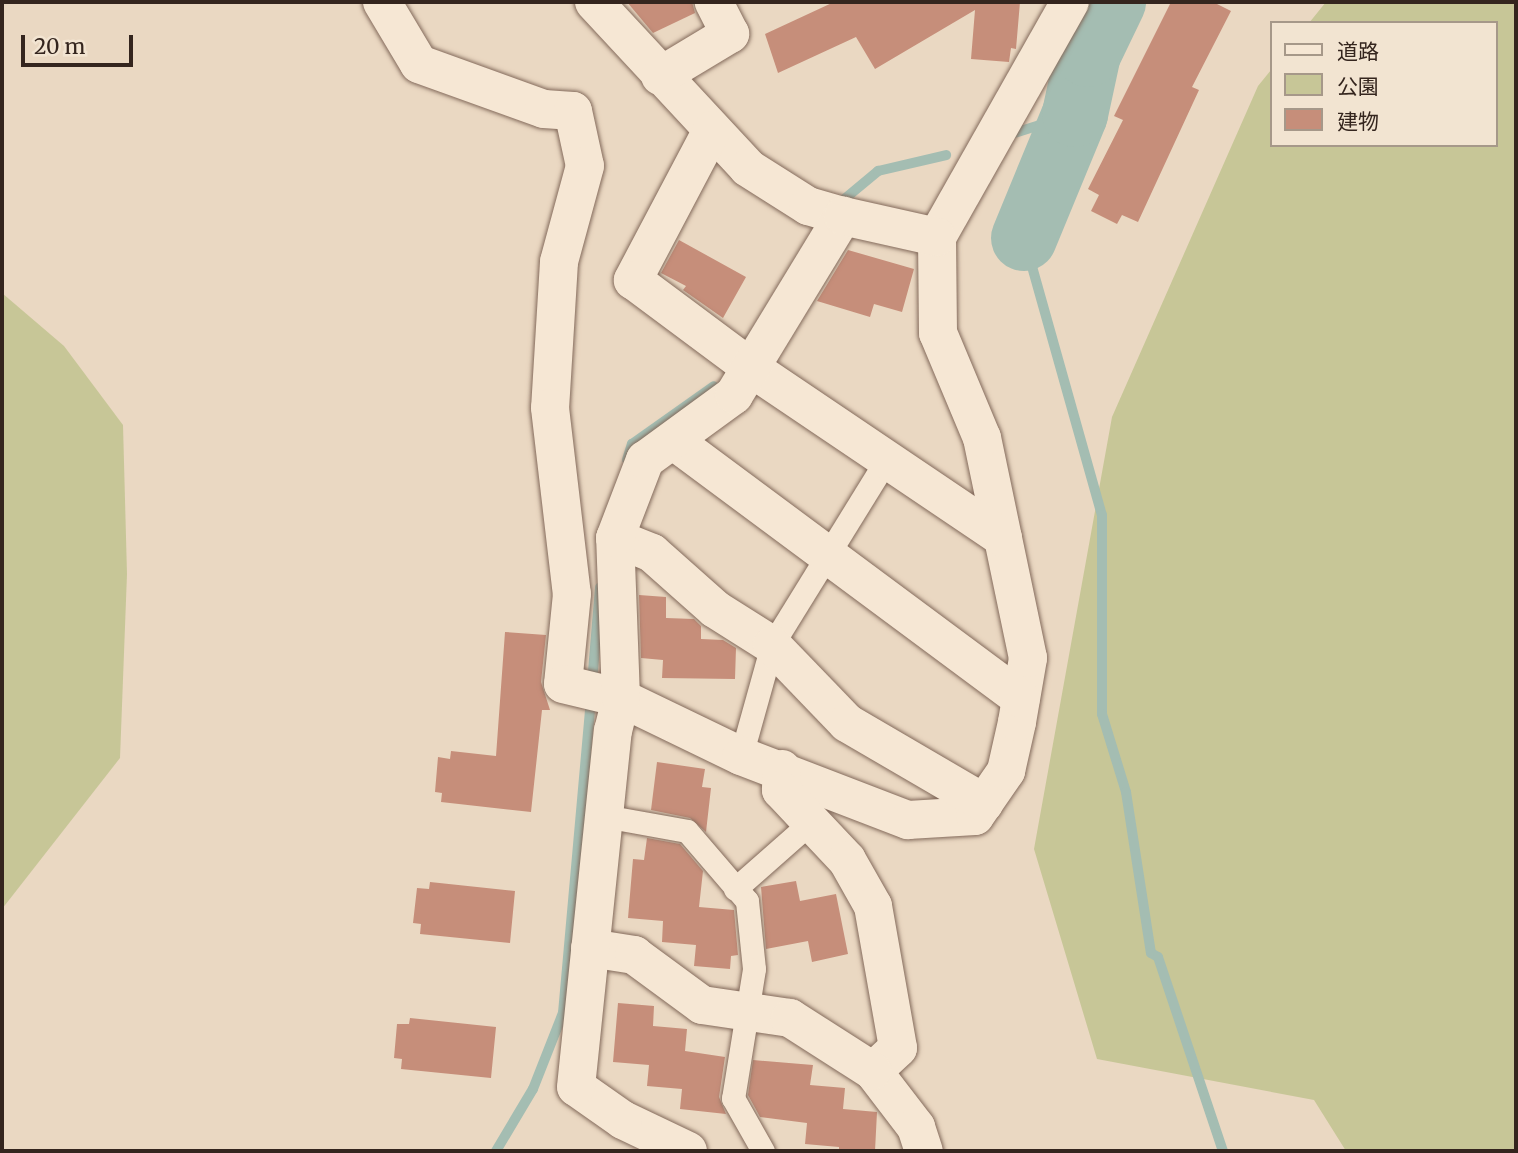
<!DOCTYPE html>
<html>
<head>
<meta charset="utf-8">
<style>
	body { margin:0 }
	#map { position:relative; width:1518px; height:1153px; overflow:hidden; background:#ead8c2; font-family:Merriweather,"Noto Sans JP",serif }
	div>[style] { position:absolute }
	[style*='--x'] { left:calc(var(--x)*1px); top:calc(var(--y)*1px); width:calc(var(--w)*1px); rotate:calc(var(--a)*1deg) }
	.green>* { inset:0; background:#c7c697 }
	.stream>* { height:10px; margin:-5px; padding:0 5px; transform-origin:5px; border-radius:5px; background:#a4bdb2 }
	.river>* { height:66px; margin:-33px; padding:0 33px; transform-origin:33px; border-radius:33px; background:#a4bdb2 }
	.building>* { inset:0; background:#c68e7a }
	.roads { filter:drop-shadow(0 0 2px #836a5b) drop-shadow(0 0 2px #836a5b) }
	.service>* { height:23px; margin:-11.5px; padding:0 11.5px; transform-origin:11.5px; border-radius:11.5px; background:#f6e7d4 }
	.minor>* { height:38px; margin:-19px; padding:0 19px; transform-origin:19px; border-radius:19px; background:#f6e7d4 }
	span { translate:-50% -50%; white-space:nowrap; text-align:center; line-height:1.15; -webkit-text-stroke:7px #f2e4d1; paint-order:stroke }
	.frame { position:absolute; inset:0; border:4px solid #34251e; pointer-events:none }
	.legend { position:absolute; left:1270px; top:21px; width:228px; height:126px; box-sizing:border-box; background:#f2e4d1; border:2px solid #a69889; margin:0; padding:9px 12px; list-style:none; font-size:21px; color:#34251e }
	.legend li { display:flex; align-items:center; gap:14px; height:35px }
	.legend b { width:35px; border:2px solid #a69889 }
	.scale { position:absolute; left:21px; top:35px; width:112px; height:32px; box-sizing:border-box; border:4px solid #34251e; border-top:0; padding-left:9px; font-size:21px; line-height:24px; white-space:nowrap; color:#34251e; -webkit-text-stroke:5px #f2e4d1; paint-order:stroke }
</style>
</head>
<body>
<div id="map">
	<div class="green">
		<div style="clip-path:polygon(1326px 2px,1516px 2px,1516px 1151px,1346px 1151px,1314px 1100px,1097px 1059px,1034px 849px,1112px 417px,1258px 86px,1271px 70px,1271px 145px,1495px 145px,1495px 23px,1309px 23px)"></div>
		<div style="clip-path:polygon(2px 293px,64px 346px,123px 425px,127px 574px,120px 758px,2px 909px)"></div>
	</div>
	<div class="stream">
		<div style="--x:1011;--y:134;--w:67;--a:-17.4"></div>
		<div style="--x:836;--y:206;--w:55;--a:-39.8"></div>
		<div style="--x:878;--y:171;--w:70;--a:-13.2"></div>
		<div style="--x:1024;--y:238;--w:288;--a:74.3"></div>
		<div style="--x:1102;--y:515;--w:199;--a:90"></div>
		<div style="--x:1102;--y:714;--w:82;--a:72.9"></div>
		<div style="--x:1126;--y:792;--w:163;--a:81.2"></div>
		<div style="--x:1151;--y:953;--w:8;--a:30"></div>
		<div style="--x:1158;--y:957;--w:205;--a:71.5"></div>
		<div style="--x:627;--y:460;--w:17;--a:-73"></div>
		<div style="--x:632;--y:444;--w:100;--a:-35.3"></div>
		<div style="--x:592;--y:683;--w:96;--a:-85.2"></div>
		<div style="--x:496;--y:1151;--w:72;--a:-59.2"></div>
		<div style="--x:533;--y:1089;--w:82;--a:-68.5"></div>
		<div style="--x:563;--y:1013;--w:315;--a:-84.9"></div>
	</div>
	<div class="river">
		<div style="--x:1024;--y:238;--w:134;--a:-67.6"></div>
		<div style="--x:1075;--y:114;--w:61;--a:-77.8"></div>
		<div style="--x:1088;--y:54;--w:58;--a:-64.3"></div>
	</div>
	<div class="building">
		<div style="clip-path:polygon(627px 2px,692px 2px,695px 13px,653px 33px)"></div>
		<div style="clip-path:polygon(834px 2px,1020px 2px,1016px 49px,1011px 48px,1009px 62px,971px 59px,975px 10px,875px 69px,856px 37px,778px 73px,765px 34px)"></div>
		<div style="clip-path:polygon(1171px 2px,1213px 2px,1231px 11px,1192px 87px,1199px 90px,1138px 222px,1122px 215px,1117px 224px,1091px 211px,1099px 195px,1088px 189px,1123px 120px,1114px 116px)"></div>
		<div style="clip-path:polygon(679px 240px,746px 277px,723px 318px,683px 290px,686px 286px,661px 273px)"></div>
		<div style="clip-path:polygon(848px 250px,914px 269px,902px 312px,874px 304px,870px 317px,817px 301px)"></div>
		<div style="clip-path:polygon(639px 595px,666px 597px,666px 618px,694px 619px,701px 626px,701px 639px,723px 640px,736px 648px,735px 679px,662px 678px,663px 660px,641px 658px)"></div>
		<div style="clip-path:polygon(505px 632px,546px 635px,541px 682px,550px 710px,542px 710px,531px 812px,441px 802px,442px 793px,435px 792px,438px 757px,450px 759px,451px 751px,496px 756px)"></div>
		<div style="clip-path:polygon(657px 762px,705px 769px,702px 787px,711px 788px,706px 832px,690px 818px,651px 810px)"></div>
		<div style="clip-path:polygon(647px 838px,680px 844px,703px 871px,699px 907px,734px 910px,738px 955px,731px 956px,730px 969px,694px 966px,696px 945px,662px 942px,663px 921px,628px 918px,633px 859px,644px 860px)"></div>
		<div style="clip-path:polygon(796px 881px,800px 901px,836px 894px,848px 954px,812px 962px,808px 941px,766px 949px,761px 887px)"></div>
		<div style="clip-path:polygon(430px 882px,515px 891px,510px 943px,420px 934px,421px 924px,413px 923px,417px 888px,429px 889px)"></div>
		<div style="clip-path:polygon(618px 1003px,654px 1006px,653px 1026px,687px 1029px,685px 1051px,725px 1057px,719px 1097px,726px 1114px,680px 1109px,682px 1089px,647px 1086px,649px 1065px,613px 1062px)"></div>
		<div style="clip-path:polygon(410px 1018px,496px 1027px,491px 1078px,401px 1069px,402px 1059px,394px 1058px,397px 1024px,409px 1024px)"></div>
		<div style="clip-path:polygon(753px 1060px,813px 1065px,810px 1085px,845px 1088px,843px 1109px,877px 1112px,875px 1151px,839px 1151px,839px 1147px,805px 1144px,807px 1123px,760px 1117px,748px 1095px)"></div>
	</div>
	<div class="roads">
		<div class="service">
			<div style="--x:741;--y:756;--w:115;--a:-74.4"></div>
			<div style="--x:772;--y:645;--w:219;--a:-58.3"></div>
			<div style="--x:604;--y:816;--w:84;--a:10.2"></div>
			<div style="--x:687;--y:831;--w:92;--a:49.4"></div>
			<div style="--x:747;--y:901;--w:68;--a:84.1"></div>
			<div style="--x:754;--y:969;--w:131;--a:99.2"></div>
			<div style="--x:733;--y:1098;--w:61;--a:60.5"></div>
			<div style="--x:735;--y:889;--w:103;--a:-41.4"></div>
		</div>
		<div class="minor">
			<div style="--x:382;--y:2;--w:72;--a:59.2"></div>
			<div style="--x:419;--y:64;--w:133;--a:19.8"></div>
			<div style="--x:544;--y:109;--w:29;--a:4"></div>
			<div style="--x:573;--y:111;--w:56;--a:77.7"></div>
			<div style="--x:585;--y:166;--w:99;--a:105.2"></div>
			<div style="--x:559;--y:262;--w:146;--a:93.5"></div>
			<div style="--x:550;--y:408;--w:187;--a:83.3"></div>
			<div style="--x:572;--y:594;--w:90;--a:95.7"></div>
			<div style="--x:563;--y:684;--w:60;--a:13.6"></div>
			<div style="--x:621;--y:698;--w:133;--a:25.8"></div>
			<div style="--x:741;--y:756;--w:179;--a:21"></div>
			<div style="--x:908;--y:820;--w:67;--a:-3.4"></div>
			<div style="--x:975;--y:816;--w:55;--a:-55.4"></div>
			<div style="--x:1006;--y:771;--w:50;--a:-77.3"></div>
			<div style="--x:1017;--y:722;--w:65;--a:-80.2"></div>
			<div style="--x:1028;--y:658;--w:225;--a:-101.8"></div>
			<div style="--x:982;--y:438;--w:114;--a:-112.7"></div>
			<div style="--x:938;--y:333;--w:96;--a:-90.6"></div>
			<div style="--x:937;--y:237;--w:270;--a:-60.5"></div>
			<div style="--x:594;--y:2;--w:226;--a:47.1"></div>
			<div style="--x:748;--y:168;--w:71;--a:32.3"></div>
			<div style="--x:808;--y:206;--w:36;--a:16"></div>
			<div style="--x:660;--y:76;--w:82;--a:-31"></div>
			<div style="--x:730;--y:34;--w:36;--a:-117"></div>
			<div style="--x:712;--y:130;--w:170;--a:117.8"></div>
			<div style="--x:633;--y:280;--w:147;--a:36.7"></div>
			<div style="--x:751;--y:368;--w:304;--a:34"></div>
			<div style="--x:674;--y:441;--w:432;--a:36.6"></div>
			<div style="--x:615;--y:538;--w:40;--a:22"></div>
			<div style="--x:652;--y:553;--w:84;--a:41.6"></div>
			<div style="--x:715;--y:609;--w:67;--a:32.3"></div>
			<div style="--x:772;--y:645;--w:108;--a:46.1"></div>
			<div style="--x:847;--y:723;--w:159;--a:30.3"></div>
			<div style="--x:782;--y:769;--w:21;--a:93"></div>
			<div style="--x:781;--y:790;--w:96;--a:46.7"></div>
			<div style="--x:847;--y:860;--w:53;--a:60.5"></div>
			<div style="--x:873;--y:906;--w:144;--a:80"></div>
			<div style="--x:898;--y:1048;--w:34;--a:137"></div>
			<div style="--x:873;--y:1071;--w:71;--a:52.5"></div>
			<div style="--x:916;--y:1127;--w:25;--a:72"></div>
			<div style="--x:590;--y:948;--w:45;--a:9"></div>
			<div style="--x:634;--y:955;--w:84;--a:36.3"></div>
			<div style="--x:702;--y:1005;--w:89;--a:8.4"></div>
			<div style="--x:790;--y:1018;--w:98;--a:32.6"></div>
			<div style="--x:688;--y:1151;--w:72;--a:-154.5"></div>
			<div style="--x:623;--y:1120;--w:57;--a:-144.9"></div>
			<div style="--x:576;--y:1087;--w:358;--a:-84.1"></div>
			<div style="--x:613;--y:731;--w:34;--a:-76"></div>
			<div style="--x:621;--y:698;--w:160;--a:-92.1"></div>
			<div style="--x:615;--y:538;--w:84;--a:-69"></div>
			<div style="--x:645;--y:460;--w:110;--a:-36.1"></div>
			<div style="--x:734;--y:395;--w:210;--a:-58.7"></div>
			<div style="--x:843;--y:216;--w:96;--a:12.6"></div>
		</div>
	</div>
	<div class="frame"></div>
	<ul class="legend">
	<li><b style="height:9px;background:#f6e7d4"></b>道路</li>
	<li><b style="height:19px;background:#c7c697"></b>公園</li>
	<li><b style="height:19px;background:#c68e7a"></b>建物</li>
	</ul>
	<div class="scale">20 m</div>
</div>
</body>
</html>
